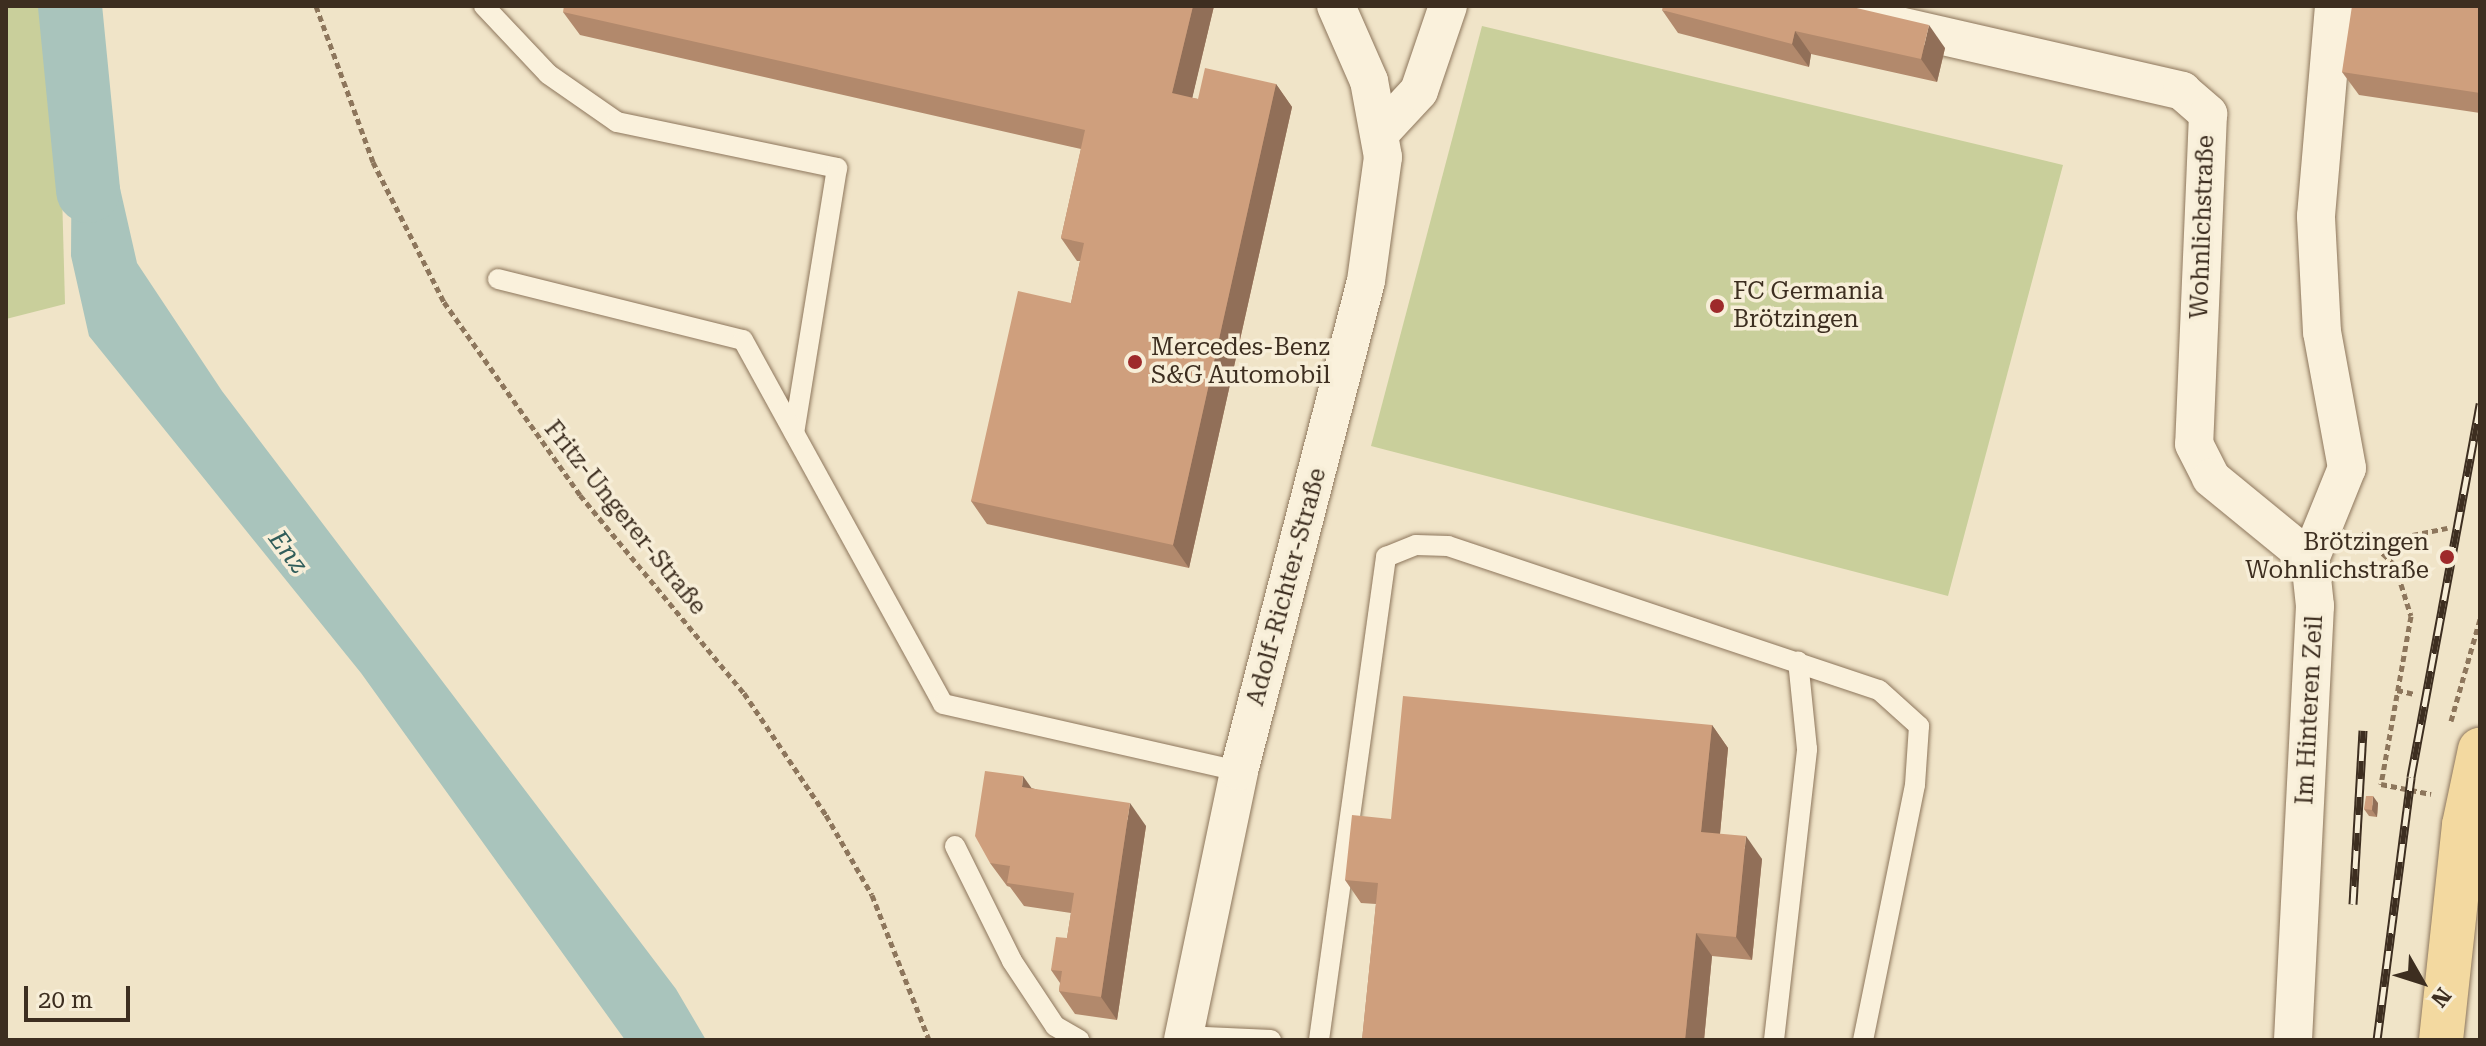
<!DOCTYPE html>
<html>
<head>
<meta charset="utf-8">
<style>
	body { margin:0 }
	#map { position:relative; width:2486px; height:1046px; overflow:hidden; background:#f0e4c8; font-family:"Roboto Serif",serif }
	div>[style] { position:absolute }
	[style*='--x'] { left:calc(var(--x)*1px); top:calc(var(--y)*1px); width:calc(var(--w)*1px); rotate:calc(var(--a)*1deg) }
	.green>* { inset:0; background:#c9cf9b }
	.water>* { inset:0; background:#a9c4bc }
	.river>* { height:64px; margin:-32px; padding:0 32px; transform-origin:32px; border-radius:32px; background:#a9c4bc }
	.path>* { height:5px; margin-top:-2.5px; transform-origin:0; background:repeating-linear-gradient(90deg,#8d765c 0 6px,transparent 0 10px) }
	.roads { filter:drop-shadow(0 0 2px #8d765c) drop-shadow(0 0 2px #8d765c) }
	.lane>* { height:20px; margin:-10px; padding:0 10px; transform-origin:10px; border-radius:10px; background:#faf1dc }
	.street>* { height:38px; margin:-19px; padding:0 19px; transform-origin:19px; border-radius:19px; background:#faf1dc }
	.primary>* { height:44px; margin:-22px; padding:0 22px; transform-origin:22px; border-radius:22px; background:#f3d9a0 }
	.rail>* { height:9px; margin-top:-4.5px; transform-origin:0; background:repeating-linear-gradient(90deg,#f7eed8 0 18px,#3d2e20 0 36px); box-sizing:border-box; border-block:2px solid #3d2e20 }
	.wall>* { inset:0; background:#b2896c }
	.shaded-wall>* { inset:0; background:#916f58 }
	.building>* { inset:0; background:#cf9f7d }
	.dots>* { width:22px; height:22px; translate:-50% -50%; box-sizing:border-box; border:4px solid #f7eed8; border-radius:50% }
	span { translate:-50% -50%; white-space:nowrap; text-align:center; line-height:1.15; -webkit-text-stroke:7px #f7eed8; paint-order:stroke }
	.street-label { font-size:24px; color:#3d2e20 }
	.poi-label { font-size:24px; color:#3d2e20 }
	.left { translate:0 -50%; text-align:left }
	.right { translate:-100% -50%; text-align:right }
	.water-label { font-size:26px; color:#2f5d5a; font-style:italic }
	.frame { position:absolute; inset:0; border:8px solid #3d2e20; pointer-events:none }
	.north { position:absolute; left:2382px; top:942px; width:80px; height:80px; -webkit-text-stroke:6px #f7eed8; paint-order:stroke; rotate:129deg; font-size:22px; font-weight:700; line-height:32px; text-align:center; color:#3d2e20 }
	.north::after { content:''; display:block; margin:auto; width:28px; height:36px; background:#3d2e20; clip-path:polygon(50% 0,100% 100%,50% 72%,0 100%) }
	.scale { position:absolute; left:24px; top:986px; width:106px; height:36px; box-sizing:border-box; border:4px solid #3d2e20; border-top:0; padding-left:10px; font-size:24px; line-height:28px; white-space:nowrap; color:#3d2e20; -webkit-text-stroke:6px #f7eed8; paint-order:stroke }
</style>
</head>
<body>
<div id="map">
	<div class="green">
		<div style="clip-path:polygon(6px 6px,57px 6px,65px 304px,6px 319px)"></div>
		<div style="clip-path:polygon(1482px 26px,2063px 165px,1948px 596px,1371px 446px)"></div>
	</div>
	<div class="water">
		<div style="clip-path:polygon(72px 102px,102px 109px,137px 263px,222px 391px,676px 989px,706px 1040px,625px 1040px,361px 673px,89px 336px,71px 256px)"></div>
	</div>
	<div class="river">
		<div style="--x:70;--y:6;--w:186;--a:84.4"></div>
	</div>
	<div class="path">
		<div style="--x:316;--y:6;--w:166;--a:69.9"></div>
		<div style="--x:373;--y:162;--w:157;--a:63.1"></div>
		<div style="--x:444;--y:302;--w:236;--a:54.8"></div>
		<div style="--x:580;--y:495;--w:257;--a:50.4"></div>
		<div style="--x:744;--y:693;--w:147;--a:56.1"></div>
		<div style="--x:826;--y:815;--w:92;--a:60.1"></div>
		<div style="--x:872;--y:895;--w:156;--a:68.5"></div>
		<div style="--x:2361;--y:533;--w:47;--a:43.3"></div>
		<div style="--x:2395;--y:565;--w:53;--a:72.6"></div>
		<div style="--x:2411;--y:616;--w:171;--a:100.1"></div>
		<div style="--x:2381;--y:784;--w:51;--a:11.3"></div>
		<div style="--x:2373;--y:543;--w:76;--a:-11.5"></div>
		<div style="--x:2397;--y:690;--w:18;--a:13"></div>
		<div style="--x:2451;--y:721;--w:106;--a:-74.1"></div>
	</div>
	<div class="roads">
		<div class="lane">
			<div style="--x:484;--y:6;--w:93;--a:46.7"></div>
			<div style="--x:548;--y:74;--w:84;--a:34.8"></div>
			<div style="--x:617;--y:122;--w:225;--a:11.8"></div>
			<div style="--x:837;--y:168;--w:268;--a:99.2"></div>
			<div style="--x:498;--y:279;--w:252;--a:14"></div>
			<div style="--x:743;--y:340;--w:415;--a:61.2"></div>
			<div style="--x:943;--y:704;--w:303;--a:12.8"></div>
			<div style="--x:955;--y:846;--w:128;--a:63.6"></div>
			<div style="--x:1012;--y:961;--w:78;--a:56.5"></div>
			<div style="--x:1055;--y:1026;--w:28;--a:30"></div>
			<div style="--x:1183;--y:1036;--w:88;--a:2.6"></div>
			<div style="--x:1319;--y:1040;--w:488;--a:-82.1"></div>
			<div style="--x:1386;--y:557;--w:32;--a:-22"></div>
			<div style="--x:1416;--y:545;--w:32;--a:2"></div>
			<div style="--x:1448;--y:546;--w:454;--a:18.5"></div>
			<div style="--x:1879;--y:690;--w:54;--a:42"></div>
			<div style="--x:1919;--y:726;--w:59;--a:93.9"></div>
			<div style="--x:1915;--y:785;--w:260;--a:101.5"></div>
			<div style="--x:1774;--y:1040;--w:293;--a:-83.5"></div>
			<div style="--x:1807;--y:749;--w:88;--a:-95.8"></div>
		</div>
		<div class="street">
			<div style="--x:1812;--y:6;--w:380;--a:12.9"></div>
			<div style="--x:2182;--y:91;--w:35;--a:41"></div>
			<div style="--x:2208;--y:114;--w:330;--a:92.4"></div>
			<div style="--x:2194;--y:444;--w:38;--a:63"></div>
			<div style="--x:2211;--y:478;--w:128;--a:39.3"></div>
			<div style="--x:1380;--y:133;--w:57;--a:-47.1"></div>
			<div style="--x:1419;--y:91;--w:90;--a:-71.2"></div>
			<div style="--x:1183;--y:1040;--w:275;--a:-78.2"></div>
			<div style="--x:1239;--y:771;--w:506;--a:-75.47"></div>
			<div style="--x:1366;--y:281;--w:125;--a:-82.2"></div>
			<div style="--x:1383;--y:157;--w:77;--a:-100.4"></div>
			<div style="--x:1369;--y:81;--w:82;--a:-113.7"></div>
			<div style="--x:2293;--y:1040;--w:435;--a:-87.1"></div>
			<div style="--x:2315;--y:606;--w:47;--a:-96.1"></div>
			<div style="--x:2310;--y:559;--w:98;--a:-67.9"></div>
			<div style="--x:2347;--y:468;--w:138;--a:-100.4"></div>
			<div style="--x:2322;--y:332;--w:116;--a:-93"></div>
			<div style="--x:2316;--y:216;--w:211;--a:-85.1"></div>
		</div>
		<div class="primary">
			<div style="--x:2441;--y:1040;--w:216;--a:-83.9"></div>
			<div style="--x:2464;--y:825;--w:77;--a:-78"></div>
		</div>
	</div>
	<div class="rail">
		<div style="--x:2353;--y:904;--w:174;--a:-86.7"></div>
		<div style="--x:2377;--y:1040;--w:265;--a:-82.6"></div>
		<div style="--x:2411;--y:777;--w:380;--a:-79.5"></div>
	</div>
	<div class="wall">
		<div style="clip-path:polygon(1214px 6px,1192px 98px,1198px 99px,1276px 84px,1292px 107px,1189px 568px,987px 524px,971px 501px,1071px 303px,1080px 261px,1077px 261px,1061px 238px,1081px 149px,580px 35px,563px 12px)"></div>
		<div style="clip-path:polygon(2480px 6px,2480px 113px,2359px 95px,2342px 72px)"></div>
		<div style="clip-path:polygon(1662px 10px,1945px 48px,1937px 82px,1811px 54px,1809px 67px,1678px 33px)"></div>
		<div style="clip-path:polygon(1712px 725px,1728px 748px,1720px 834px,1762px 859px,1752px 960px,1712px 956px,1704px 1040px,1362px 1040px,1376px 904px,1361px 903px,1345px 880px,1391px 819px)"></div>
		<div style="clip-path:polygon(1032px 788px,1146px 826px,1117px 1020px,1075px 1014px,1059px 991px,1060px 983px,1051px 970px,1067px 938px,1071px 913px,1024px 906px,1010px 887px,1007px 886px,990px 863px)"></div>
		<div style="clip-path:polygon(2378px 803px,2377px 817px,2369px 816px,2364px 809px)"></div>
	</div>
	<div class="shaded-wall">
		<div style="clip-path:polygon(1193px 6px,1214px 6px,1188px 116px,1172px 93px)"></div>
		<div style="clip-path:polygon(1929px 25px,1945px 48px,1937px 82px,1921px 59px)"></div>
		<div style="clip-path:polygon(1795px 31px,1811px 54px,1809px 67px,1792px 44px)"></div>
		<div style="clip-path:polygon(1276px 84px,1292px 107px,1189px 568px,1173px 545px)"></div>
		<div style="clip-path:polygon(1712px 725px,1728px 748px,1718px 855px,1701px 832px)"></div>
		<div style="clip-path:polygon(1023px 776px,1040px 800px,1022px 787px)"></div>
		<div style="clip-path:polygon(2373px 796px,2378px 803px,2377px 817px,2372px 810px)"></div>
		<div style="clip-path:polygon(1130px 803px,1146px 826px,1117px 1020px,1101px 997px)"></div>
		<div style="clip-path:polygon(1746px 836px,1762px 859px,1752px 960px,1736px 937px)"></div>
		<div style="clip-path:polygon(1696px 933px,1712px 956px,1704px 1040px,1685px 1040px)"></div>
	</div>
	<div class="building">
		<div style="clip-path:polygon(564px 6px,1193px 6px,1172px 93px,1198px 99px,1205px 68px,1276px 84px,1173px 545px,971px 501px,1018px 291px,1071px 303px,1084px 243px,1061px 238px,1085px 130px,563px 12px)"></div>
		<div style="clip-path:polygon(1663px 6px,1848px 6px,1929px 25px,1921px 59px,1795px 31px,1792px 44px,1662px 10px)"></div>
		<div style="clip-path:polygon(2352px 6px,2480px 6px,2480px 93px,2342px 72px)"></div>
		<div style="clip-path:polygon(1403px 696px,1712px 725px,1701px 832px,1746px 836px,1736px 937px,1696px 933px,1685px 1040px,1362px 1040px,1378px 883px,1345px 880px,1352px 815px,1391px 819px)"></div>
		<div style="clip-path:polygon(985px 771px,1023px 776px,1022px 787px,1130px 803px,1101px 997px,1059px 991px,1062px 971px,1051px 970px,1056px 937px,1067px 938px,1074px 893px,1007px 883px,1010px 866px,990px 863px,975px 836px)"></div>
		<div style="clip-path:polygon(2366px 796px,2373px 796px,2372px 810px,2364px 809px)"></div>
	</div>
	<div class="dots">
		<div style="left:1717px;top:306px;background:#9e2a2b"></div>
		<div style="left:1135px;top:362px;background:#9e2a2b"></div>
		<div style="left:2447px;top:557px;background:#9e2a2b"></div>
	</div>
	<div class="street-label">
		<span style="left:2203px;top:227px;rotate:-88deg">Wohnlichstraße</span>
		<span style="left:625px;top:518px;rotate:51deg">Fritz-Ungerer-Straße</span>
		<span style="left:1287px;top:587px;rotate:-75deg">Adolf-Richter-Straße</span>
		<span style="left:2310px;top:710px;rotate:-87deg">Im Hinteren Zeil</span>
	</div>
	<div class="poi-label">
		<span class="left" style="left:1733px;top:306px">FC Germania<br>Brötzingen</span>
		<span class="left" style="left:1151px;top:362px">Mercedes-Benz<br>S&amp;G Automobil</span>
		<span class="right" style="left:2429px;top:557px">Brötzingen<br>Wohnlichstraße</span>
	</div>
	<div class="water-label">
		<span style="left:288px;top:552px;rotate:53deg">Enz</span>
	</div>
	<div class="frame"></div>
	<div class="north">N</div>
	<div class="scale">20 m</div>
</div>
</body>
</html>
